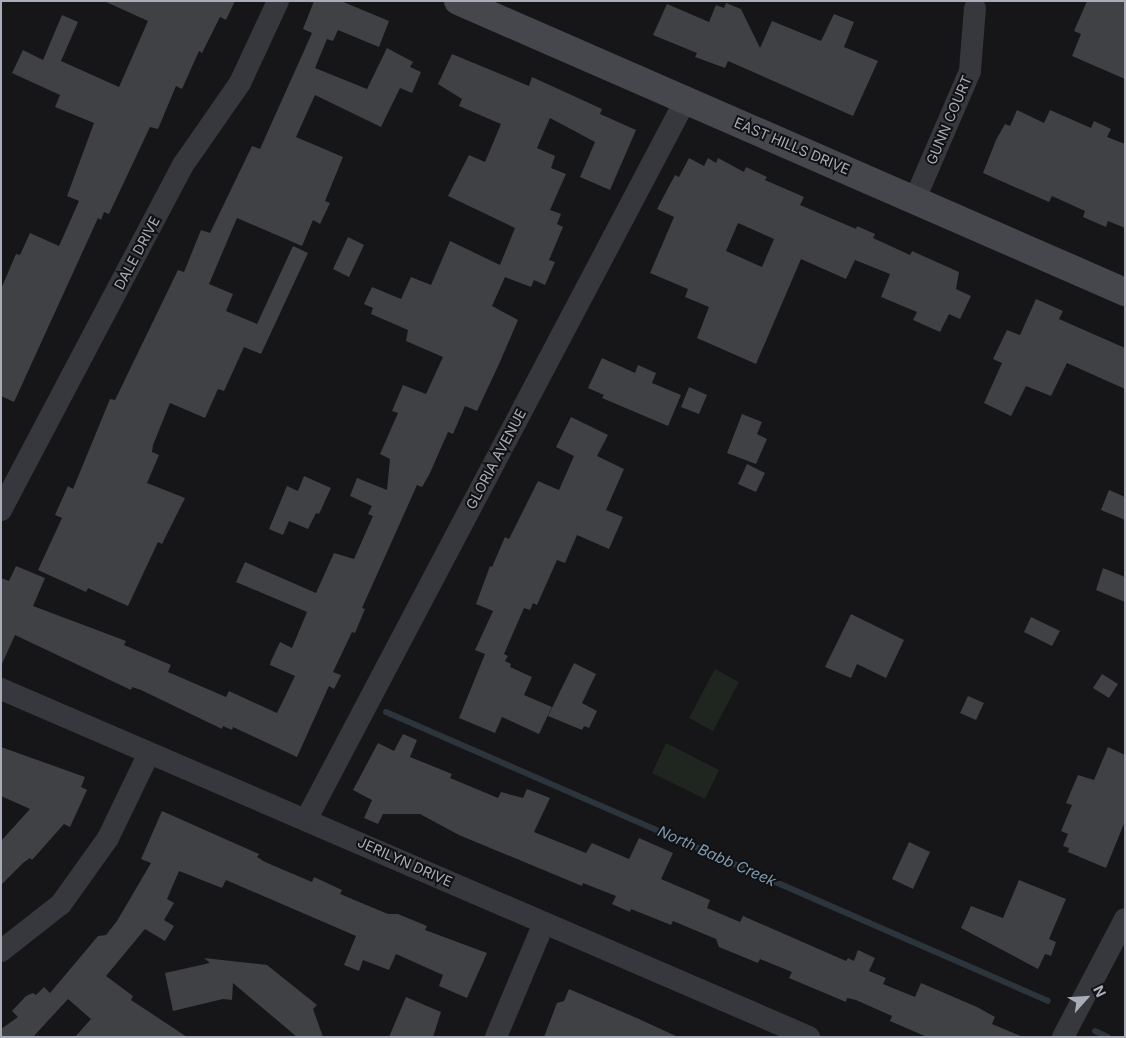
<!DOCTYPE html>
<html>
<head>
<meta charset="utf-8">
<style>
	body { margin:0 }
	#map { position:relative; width:1126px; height:1038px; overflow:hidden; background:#161618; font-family:Inter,sans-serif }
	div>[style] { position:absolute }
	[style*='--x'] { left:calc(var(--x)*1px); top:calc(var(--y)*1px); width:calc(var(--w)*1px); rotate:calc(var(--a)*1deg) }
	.green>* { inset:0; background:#1e261f }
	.stream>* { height:6px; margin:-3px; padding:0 3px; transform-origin:3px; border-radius:3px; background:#2c353c }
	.building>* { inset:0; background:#404145 }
	.street>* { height:22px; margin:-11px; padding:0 11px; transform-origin:11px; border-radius:11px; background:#37383d }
	.secondary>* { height:28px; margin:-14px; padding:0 14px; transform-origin:14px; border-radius:14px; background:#45474d }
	span { translate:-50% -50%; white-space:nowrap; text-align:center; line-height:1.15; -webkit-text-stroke:4px #111113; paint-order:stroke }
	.street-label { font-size:14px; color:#a8adb8 }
	.water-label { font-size:15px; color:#7f9bb3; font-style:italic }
	.frame { position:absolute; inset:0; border:2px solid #a8adb8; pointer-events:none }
	.north { position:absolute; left:1061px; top:973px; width:50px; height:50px; -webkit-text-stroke:4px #111113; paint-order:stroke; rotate:64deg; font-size:14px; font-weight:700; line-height:20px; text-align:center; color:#a8adb8 }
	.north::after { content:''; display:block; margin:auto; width:18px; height:22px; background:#a8adb8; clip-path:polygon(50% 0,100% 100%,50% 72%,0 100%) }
</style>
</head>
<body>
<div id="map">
	<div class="green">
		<div style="clip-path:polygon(715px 669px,739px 682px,713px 731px,689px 718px)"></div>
		<div style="clip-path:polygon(666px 743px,719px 770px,705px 799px,652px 773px)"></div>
	</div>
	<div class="stream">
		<div style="--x:386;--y:712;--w:722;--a:23.58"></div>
		<div style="--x:1095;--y:1031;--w:14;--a:25"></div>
	</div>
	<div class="building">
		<div style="clip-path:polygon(104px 1px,235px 1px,226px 20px,220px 17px,202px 53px,199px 51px,182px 89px,176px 86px,158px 129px,150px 127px,109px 214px,104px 212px,101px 220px,98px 218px,14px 402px,1px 396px,1px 289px,16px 254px,20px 255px,30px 233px,59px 246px,79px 201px,67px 196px,94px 123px,55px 107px,60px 95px,12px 73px,23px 50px,43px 60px,62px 15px,78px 22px,61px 61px,119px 87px,148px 21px)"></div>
		<div style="clip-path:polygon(314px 1px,341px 1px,389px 21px,379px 47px,338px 30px,333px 41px,327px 39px,315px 68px,367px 89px,387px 48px,413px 62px,410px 67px,421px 72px,412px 93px,400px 88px,381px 127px,315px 95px,296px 137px,343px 157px,325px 201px,330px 203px,320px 224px,313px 220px,302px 246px,237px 218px,209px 284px,233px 294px,226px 311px,257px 324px,293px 246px,308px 253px,261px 354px,244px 347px,224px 391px,218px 389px,205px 418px,170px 403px,153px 445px,152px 452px,159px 455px,147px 483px,185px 498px,162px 544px,158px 542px,128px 606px,88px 588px,86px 592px,38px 570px,62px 518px,55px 515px,68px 486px,73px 489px,110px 399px,115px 400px,178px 270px,184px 272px,201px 230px,210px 233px,252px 146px,260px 149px,312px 33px,303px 29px)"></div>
		<div style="clip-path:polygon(1087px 1px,1125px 1px,1125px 79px,1072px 56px,1081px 34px,1074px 31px)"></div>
		<div style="clip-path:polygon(726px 3px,741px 9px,760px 48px,772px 21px,821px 41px,834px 14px,854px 22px,844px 47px,878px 61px,853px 116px,728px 61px,725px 68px,695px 57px,697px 53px,653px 35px,667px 4px,709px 22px,716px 5px,724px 8px)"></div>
		<div style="clip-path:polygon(452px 54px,529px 86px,532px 77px,602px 109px,600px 114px,636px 130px,610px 190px,580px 177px,595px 142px,550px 118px,537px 148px,555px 156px,551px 168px,566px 174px,550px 210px,561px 214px,557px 224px,563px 227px,549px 260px,555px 262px,545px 285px,534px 280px,531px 287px,505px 277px,492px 306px,518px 320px,499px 364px,477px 411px,465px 406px,453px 434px,448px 432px,429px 475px,422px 487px,417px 485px,362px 608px,365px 609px,355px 633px,352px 632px,333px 672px,341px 675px,334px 689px,329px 686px,297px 757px,233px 727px,232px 730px,223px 726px,222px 729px,141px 690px,132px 687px,131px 690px,15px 635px,1px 666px,1px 578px,9px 581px,16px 566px,45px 578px,33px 606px,126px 641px,124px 645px,171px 665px,168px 672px,226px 697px,229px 691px,277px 713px,295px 676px,270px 665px,271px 661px,280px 642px,292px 648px,307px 612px,236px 582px,245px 562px,316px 593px,334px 553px,354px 559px,373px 516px,368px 514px,372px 506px,350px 496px,357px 478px,387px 490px,390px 459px,380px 454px,398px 413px,392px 411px,403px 385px,426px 394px,443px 357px,406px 341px,408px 330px,371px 314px,373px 308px,364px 304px,372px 287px,401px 299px,411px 277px,431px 285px,450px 241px,500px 265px,515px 228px,448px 196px,469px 155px,485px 162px,501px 124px,459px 106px,462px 99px,438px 84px)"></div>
		<div style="clip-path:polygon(1017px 110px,1044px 123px,1050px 110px,1091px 128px,1094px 121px,1111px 129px,1107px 137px,1125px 144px,1125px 228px,1108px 221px,1106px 227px,1083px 217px,1085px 211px,1052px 196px,1049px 202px,983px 173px,996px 140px,1005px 124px,1010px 126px)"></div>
		<div style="clip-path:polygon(evenodd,689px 158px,704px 166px,708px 158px,716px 163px,718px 158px,744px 172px,746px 167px,767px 177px,765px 180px,804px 197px,800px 205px,856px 229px,857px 226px,875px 234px,873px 238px,910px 255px,912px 251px,959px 272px,956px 289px,971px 296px,960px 319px,949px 314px,940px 332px,913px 320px,917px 312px,881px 297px,890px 274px,855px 260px,846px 279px,801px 259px,756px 364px,697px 338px,709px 307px,685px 297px,688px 289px,650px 273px,674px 217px,657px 209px,675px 175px,679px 177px,689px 158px,738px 223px,774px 239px,762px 267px,726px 251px,738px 223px)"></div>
		<div style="clip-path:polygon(348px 237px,364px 245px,349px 277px,333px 269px)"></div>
		<div style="clip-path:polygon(1036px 299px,1063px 311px,1059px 319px,1125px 348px,1125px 389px,1067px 363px,1051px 396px,1026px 386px,1011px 416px,984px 403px,1002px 363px,993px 359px,1007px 330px,1020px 335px)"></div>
		<div style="clip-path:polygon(602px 358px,635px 373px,638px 365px,656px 373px,652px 383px,681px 395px,668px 426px,602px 398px,604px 395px,588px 388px)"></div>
		<div style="clip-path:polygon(689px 387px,707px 395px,699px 414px,681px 407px)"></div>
		<div style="clip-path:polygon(742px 414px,762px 422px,757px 434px,767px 439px,756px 464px,727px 453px)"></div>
		<div style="clip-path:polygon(571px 417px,608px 435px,597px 456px,624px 469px,606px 510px,623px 517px,609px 549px,577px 535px,565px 563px,557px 560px,537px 605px,533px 603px,530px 610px,524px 608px,504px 654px,508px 656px,505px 661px,511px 664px,510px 667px,532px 677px,524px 695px,552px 707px,539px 734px,502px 717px,495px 733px,459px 718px,485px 654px,475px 650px,493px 611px,476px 604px,490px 566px,492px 567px,505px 537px,509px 539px,538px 481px,559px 490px,574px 456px,556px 447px)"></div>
		<div style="clip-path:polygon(747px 464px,765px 473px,756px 492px,738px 484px)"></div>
		<div style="clip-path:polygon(304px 476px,331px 488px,319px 514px,316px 513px,308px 529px,289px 521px,283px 535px,269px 529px,287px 486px,298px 491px)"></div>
		<div style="clip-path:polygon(1109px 490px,1125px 497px,1125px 520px,1101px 510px)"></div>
		<div style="clip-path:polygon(1103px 568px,1125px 577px,1125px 602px,1096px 590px)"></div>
		<div style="clip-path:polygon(851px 614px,904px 640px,886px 678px,857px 664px,851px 678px,825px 667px)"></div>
		<div style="clip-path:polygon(1031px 617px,1060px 631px,1052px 646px,1024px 632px)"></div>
		<div style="clip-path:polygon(574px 663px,596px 674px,582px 703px,597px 711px,589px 728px,584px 726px,582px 730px,548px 716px)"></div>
		<div style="clip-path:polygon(1102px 674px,1118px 684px,1109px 698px,1093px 688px)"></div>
		<div style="clip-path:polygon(968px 696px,984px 703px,976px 720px,960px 713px)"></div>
		<div style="clip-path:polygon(403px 734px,417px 740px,410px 757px,452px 774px,450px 778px,498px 798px,501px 792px,523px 798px,527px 789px,550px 798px,534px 832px,586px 853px,592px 843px,629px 859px,639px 838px,673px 853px,661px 879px,710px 900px,707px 908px,740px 922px,743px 916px,846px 961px,848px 958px,854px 961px,858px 950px,875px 958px,869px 971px,886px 978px,883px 984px,915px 997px,921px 983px,977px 1007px,995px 1017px,992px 1024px,1023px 1037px,927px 1037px,890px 1021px,892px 1016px,856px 1000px,847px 998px,846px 1002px,789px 978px,792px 972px,760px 959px,758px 963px,719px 947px,716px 939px,673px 921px,671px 925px,631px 909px,630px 912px,612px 904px,616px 896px,583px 883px,582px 886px,459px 835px,420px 814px,383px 814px,378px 824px,364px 818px,372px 800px,353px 790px,378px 743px,394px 751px)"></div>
		<div style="clip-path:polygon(1px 747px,85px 777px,81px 787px,87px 790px,70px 827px,64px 824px,32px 860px,30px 858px,23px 863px,1px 885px,1px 841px,30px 809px,1px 796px)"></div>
		<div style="clip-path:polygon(1108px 747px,1125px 755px,1125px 821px,1106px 868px,1068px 852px,1069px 848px,1063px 846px,1068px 834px,1061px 831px,1072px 805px,1066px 803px,1078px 775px,1094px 780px)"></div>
		<div style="clip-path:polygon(162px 811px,259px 854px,257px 857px,265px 862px,312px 882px,314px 877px,342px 890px,340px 894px,388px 914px,398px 914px,427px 926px,425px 930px,487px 953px,467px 998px,439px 986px,443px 975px,396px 954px,389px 970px,363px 960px,359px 971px,344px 965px,356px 936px,226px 880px,222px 888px,179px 871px,167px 899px,174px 903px,164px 920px,174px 926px,165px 941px,145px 929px,106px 976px,133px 996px,131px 1000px,187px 1037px,75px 1037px,91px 1019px,68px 999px,33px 1037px,1px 1037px,1px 1029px,18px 1017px,12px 1011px,26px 996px,33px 993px,36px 995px,44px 987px,50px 993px,98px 936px,106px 935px,117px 921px,151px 863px,141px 859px)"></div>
		<div style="clip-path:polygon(909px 842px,930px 852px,913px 889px,892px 879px)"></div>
		<div style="clip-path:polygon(1019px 880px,1066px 899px,1049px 939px,1056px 942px,1051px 956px,1045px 954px,1038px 969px,961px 928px,971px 906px,1003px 918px)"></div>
		<div style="clip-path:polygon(204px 958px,267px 965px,317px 1005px,313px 1009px,323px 1037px,297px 1037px,233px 983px,232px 1000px,223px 999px,173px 1011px,165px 973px,210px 963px)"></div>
		<div style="clip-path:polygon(569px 989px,639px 1019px,678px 1037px,544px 1037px,557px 1003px,564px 1001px)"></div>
		<div style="clip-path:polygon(406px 997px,441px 1012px,433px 1037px,389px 1037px)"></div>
	</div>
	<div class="street">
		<div style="--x:915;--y:199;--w:139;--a:-66.7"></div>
		<div style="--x:970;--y:71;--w:63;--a:-85.5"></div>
		<div style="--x:1;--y:510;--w:390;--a:-62.2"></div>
		<div style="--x:183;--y:165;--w:100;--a:-55.2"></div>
		<div style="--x:240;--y:83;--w:90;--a:-65.1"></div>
		<div style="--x:1;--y:689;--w:880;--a:23.3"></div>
		<div style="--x:307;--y:818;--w:811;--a:-62.2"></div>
		<div style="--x:1;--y:951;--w:76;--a:-38.1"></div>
		<div style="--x:61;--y:904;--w:81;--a:-54.5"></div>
		<div style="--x:108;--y:838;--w:94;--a:-64.2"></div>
		<div style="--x:496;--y:1037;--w:121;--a:-67.2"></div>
		<div style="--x:1063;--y:1037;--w:133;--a:-62.3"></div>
	</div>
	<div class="secondary">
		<div style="--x:458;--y:1;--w:728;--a:23.57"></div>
	</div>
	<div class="street-label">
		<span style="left:949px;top:120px;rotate:-67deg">GUNN COURT</span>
		<span style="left:792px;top:146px;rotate:23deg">EAST HILLS DRIVE</span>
		<span style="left:137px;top:253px;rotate:-62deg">DALE DRIVE</span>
		<span style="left:496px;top:459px;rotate:-62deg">GLORIA AVENUE</span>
		<span style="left:405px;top:862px;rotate:24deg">JERILYN DRIVE</span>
	</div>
	<div class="water-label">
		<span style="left:717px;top:856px;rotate:24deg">North Babb Creek</span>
	</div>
	<div class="frame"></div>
	<div class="north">N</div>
</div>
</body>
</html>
